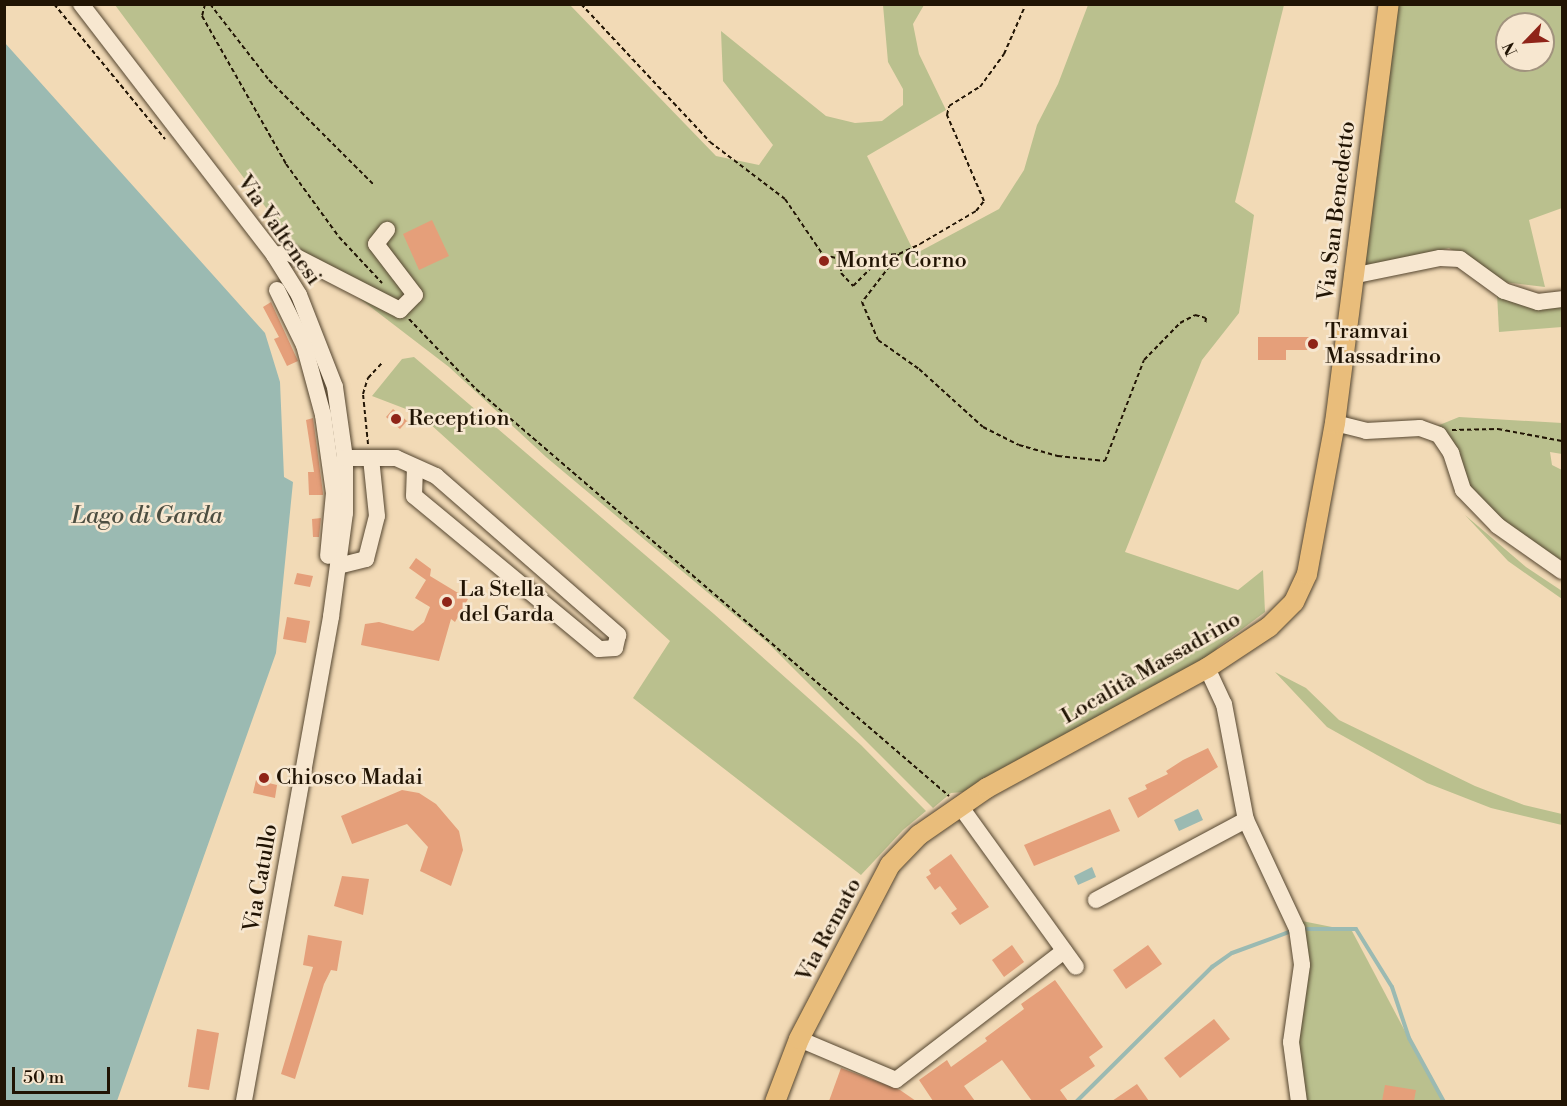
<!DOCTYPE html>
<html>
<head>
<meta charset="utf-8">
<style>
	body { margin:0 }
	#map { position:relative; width:1567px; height:1106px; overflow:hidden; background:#f2dab6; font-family:"Libre Bodoni",serif }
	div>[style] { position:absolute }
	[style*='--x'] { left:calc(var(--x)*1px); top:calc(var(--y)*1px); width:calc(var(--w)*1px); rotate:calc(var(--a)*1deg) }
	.green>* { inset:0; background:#bac08e }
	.water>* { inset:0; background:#9bbab2 }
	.stream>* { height:4px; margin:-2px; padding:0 2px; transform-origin:2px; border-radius:2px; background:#9bbab2 }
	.building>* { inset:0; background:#e59f7a }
	.path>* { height:2px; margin-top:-1px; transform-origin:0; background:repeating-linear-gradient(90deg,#211404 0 4.5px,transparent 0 7.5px) }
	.roads { filter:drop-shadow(0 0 2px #554630) drop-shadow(0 0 2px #554630) }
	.minor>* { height:16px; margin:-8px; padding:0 8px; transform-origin:8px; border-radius:8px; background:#f7e7d0 }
	.major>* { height:20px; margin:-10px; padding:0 10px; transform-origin:10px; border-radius:10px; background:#e9bd7b }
	.dots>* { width:16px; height:16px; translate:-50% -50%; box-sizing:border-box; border:3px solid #f7e7d0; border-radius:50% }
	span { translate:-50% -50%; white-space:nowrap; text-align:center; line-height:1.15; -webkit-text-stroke:5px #f7e7d0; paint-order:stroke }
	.street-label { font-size:22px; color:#211404 }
	.poi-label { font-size:22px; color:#211404 }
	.left { translate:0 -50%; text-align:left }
	.water-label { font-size:24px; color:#4c4e41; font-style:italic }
	.frame { position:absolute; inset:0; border:6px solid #211404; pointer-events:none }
	.north { position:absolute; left:1495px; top:12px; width:60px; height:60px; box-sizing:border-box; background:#f7e7d0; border:2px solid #a1937e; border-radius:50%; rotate:245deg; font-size:16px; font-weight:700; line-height:24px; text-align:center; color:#211404 }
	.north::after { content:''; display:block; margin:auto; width:21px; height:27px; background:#8f2418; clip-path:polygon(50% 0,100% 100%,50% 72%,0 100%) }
	.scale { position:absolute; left:12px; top:1067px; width:98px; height:27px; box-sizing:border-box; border:3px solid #211404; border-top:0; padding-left:8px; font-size:18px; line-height:21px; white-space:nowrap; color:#211404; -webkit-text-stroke:4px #f7e7d0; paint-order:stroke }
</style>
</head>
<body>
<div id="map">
	<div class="green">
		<div style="clip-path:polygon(115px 5px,570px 5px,716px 156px,759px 165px,773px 145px,723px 81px,721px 31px,826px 116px,855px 123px,882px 121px,903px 105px,903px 89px,888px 62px,883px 5px,924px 5px,913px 24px,919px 54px,946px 110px,867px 156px,915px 254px,999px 209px,1024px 170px,1037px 125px,1058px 84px,1088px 5px,1284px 5px,1235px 202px,1254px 215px,1239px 313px,1202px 360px,1125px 552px,1238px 590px,1263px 570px,1265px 612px,1218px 647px,1207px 662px,963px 792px,951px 793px,933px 808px,769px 644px,546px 457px,449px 367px,299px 252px)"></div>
		<div style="clip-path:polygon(evenodd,1398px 5px,1562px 5px,1562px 208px,1529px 220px,1545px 287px,1504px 282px,1449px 248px,1362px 268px,1398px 5px,1507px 24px,1543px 24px,1543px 60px,1507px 60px,1507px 24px)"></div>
		<div style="clip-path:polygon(1497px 293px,1562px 302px,1562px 327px,1499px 332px)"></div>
		<div style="clip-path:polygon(414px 357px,714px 614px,861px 745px,926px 811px,903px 830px,861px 875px,633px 698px,670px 641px,419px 414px,372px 396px,402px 359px)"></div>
		<div style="clip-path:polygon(1459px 417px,1562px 423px,1562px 454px,1550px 452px,1552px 465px,1562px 470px,1562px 567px,1489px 508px,1464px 478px,1437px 426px)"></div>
		<div style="clip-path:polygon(1465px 515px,1526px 567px,1562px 591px,1562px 599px,1508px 561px)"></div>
		<div style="clip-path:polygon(1275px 672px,1306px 688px,1339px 720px,1475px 786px,1524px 805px,1562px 814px,1562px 825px,1491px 808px,1427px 783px,1327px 727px)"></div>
		<div style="clip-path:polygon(1302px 921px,1352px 931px,1442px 1101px,1306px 1101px,1298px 1081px)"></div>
	</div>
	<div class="water">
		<div style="clip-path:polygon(5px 43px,265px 333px,280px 382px,284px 477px,293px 482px,276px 653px,117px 1101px,5px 1101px)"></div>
		<div style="clip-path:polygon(1198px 809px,1203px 820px,1179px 831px,1174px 820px)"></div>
		<div style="clip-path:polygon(1092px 867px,1096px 877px,1078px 885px,1074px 876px)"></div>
	</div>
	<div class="stream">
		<div style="--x:1307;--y:929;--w:49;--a:0"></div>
		<div style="--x:1356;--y:929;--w:68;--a:58.2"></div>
		<div style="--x:1392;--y:987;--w:54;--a:71.6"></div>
		<div style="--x:1409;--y:1038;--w:73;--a:61.3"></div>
		<div style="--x:1076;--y:1102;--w:192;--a:-44.8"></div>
		<div style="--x:1212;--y:967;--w:24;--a:-35"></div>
		<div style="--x:1232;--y:953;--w:61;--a:-20.2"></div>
	</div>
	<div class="building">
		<div style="clip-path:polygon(432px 220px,449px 256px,419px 270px,403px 234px)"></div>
		<div style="clip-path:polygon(271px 302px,298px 361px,287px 366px,274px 339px,279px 337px,263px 307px)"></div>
		<div style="clip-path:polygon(1258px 337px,1317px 337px,1317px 350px,1286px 350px,1286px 360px,1258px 360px)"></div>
		<div style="clip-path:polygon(393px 409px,407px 421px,400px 429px,386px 417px)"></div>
		<div style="clip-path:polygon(313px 418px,323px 493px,323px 495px,309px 495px,308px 472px,314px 472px,306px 420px)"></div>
		<div style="clip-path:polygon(321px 518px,319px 537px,313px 537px,312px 519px)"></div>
		<div style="clip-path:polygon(416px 558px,431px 569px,430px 576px,468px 599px,455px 622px,451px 619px,439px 661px,361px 645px,365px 624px,379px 622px,413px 631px,424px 622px,430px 607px,415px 598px,426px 580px,409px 568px)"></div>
		<div style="clip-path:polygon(297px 573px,313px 576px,310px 587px,294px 584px)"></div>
		<div style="clip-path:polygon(287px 617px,310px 621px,306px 643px,283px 639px)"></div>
		<div style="clip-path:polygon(1208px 748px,1218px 767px,1138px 818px,1128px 798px,1147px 789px,1145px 785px,1168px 774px,1166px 771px,1183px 760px)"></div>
		<div style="clip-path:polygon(256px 780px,277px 785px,275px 798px,253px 793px)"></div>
		<div style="clip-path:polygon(402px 790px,419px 793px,436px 804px,459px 831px,463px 850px,451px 886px,420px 871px,428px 847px,407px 824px,352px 844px,341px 816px)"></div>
		<div style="clip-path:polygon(1110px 809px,1120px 831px,1034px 866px,1024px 845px)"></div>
		<div style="clip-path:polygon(951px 854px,989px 907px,960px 925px,951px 913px,957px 909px,940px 886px,935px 890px,926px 877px,931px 874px,929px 870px)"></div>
		<div style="clip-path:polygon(342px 876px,369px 879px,363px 915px,334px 906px)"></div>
		<div style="clip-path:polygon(308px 935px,342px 941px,337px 971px,331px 970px,324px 984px,295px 1079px,281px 1074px,313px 967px,303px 965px)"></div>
		<div style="clip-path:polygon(1012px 945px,1024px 962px,1004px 977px,992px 960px)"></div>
		<div style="clip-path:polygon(1148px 945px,1162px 964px,1126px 989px,1113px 970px)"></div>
		<div style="clip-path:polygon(1055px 980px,1103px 1047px,1089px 1057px,1095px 1066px,1060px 1090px,1068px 1101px,1032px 1101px,1002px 1060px,964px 1086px,975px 1101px,933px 1101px,919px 1080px,947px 1060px,951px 1067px,987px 1041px,985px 1038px,1024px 1009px,1021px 1004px)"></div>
		<div style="clip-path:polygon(1214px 1019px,1230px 1039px,1180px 1078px,1164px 1058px)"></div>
		<div style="clip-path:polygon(197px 1029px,219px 1033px,209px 1090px,188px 1087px)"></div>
		<div style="clip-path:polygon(841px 1068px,900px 1090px,916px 1101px,829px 1101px)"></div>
		<div style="clip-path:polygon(1137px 1084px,1149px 1101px,1112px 1101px)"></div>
		<div style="clip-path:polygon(1385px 1085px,1416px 1090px,1414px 1101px,1382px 1101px)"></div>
	</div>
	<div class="path">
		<div style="--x:54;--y:4;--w:175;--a:50.6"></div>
		<div style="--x:205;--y:4;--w:12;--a:104"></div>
		<div style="--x:202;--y:16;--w:170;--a:60.4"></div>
		<div style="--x:286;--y:164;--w:90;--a:54"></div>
		<div style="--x:339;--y:237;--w:63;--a:46.9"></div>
		<div style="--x:210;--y:4;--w:96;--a:52.2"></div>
		<div style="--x:269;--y:80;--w:148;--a:45"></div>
		<div style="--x:581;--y:4;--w:189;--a:46.9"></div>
		<div style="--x:710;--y:142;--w:94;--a:37.2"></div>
		<div style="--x:785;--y:199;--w:68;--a:55.8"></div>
		<div style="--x:823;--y:255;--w:18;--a:13"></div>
		<div style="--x:841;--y:259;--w:14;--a:90"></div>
		<div style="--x:841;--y:273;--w:18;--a:47"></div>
		<div style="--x:853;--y:286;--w:44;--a:-45"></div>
		<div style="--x:884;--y:255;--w:15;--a:-4"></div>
		<div style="--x:899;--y:254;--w:23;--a:-25"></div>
		<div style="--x:920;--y:244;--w:65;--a:-30.5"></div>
		<div style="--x:976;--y:211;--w:13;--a:-51"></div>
		<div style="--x:984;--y:201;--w:94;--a:-113.3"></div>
		<div style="--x:947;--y:115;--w:9;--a:-77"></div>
		<div style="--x:949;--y:106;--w:36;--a:-32"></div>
		<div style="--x:980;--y:87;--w:41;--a:-54"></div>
		<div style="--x:1004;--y:54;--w:55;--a:-66.3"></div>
		<div style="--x:899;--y:254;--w:61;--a:127.6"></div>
		<div style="--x:862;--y:302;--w:41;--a:67.2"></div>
		<div style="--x:878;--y:340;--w:50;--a:35.3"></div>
		<div style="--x:919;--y:369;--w:86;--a:42.2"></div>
		<div style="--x:983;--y:427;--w:40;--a:26.6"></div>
		<div style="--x:1019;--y:445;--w:41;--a:15.8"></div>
		<div style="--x:1058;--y:456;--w:47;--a:6.1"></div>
		<div style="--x:1105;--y:461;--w:108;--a:-68.9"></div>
		<div style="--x:1144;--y:360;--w:52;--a:-45.8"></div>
		<div style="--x:1180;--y:323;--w:17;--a:-28"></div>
		<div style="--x:1195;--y:315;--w:11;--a:15"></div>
		<div style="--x:1206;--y:318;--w:7;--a:98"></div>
		<div style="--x:409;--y:319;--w:97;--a:46.3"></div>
		<div style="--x:476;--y:389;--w:624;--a:40.71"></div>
		<div style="--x:1452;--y:430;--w:46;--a:-1.2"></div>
		<div style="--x:1498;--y:429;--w:65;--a:10.6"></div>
		<div style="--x:368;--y:444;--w:50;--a:-95.7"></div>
		<div style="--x:363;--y:394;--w:17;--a:-73"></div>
		<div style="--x:368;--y:378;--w:22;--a:-47"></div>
	</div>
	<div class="roads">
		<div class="minor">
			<div style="--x:81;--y:4;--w:317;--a:52.4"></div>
			<div style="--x:274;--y:255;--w:47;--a:58"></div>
			<div style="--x:299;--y:295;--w:99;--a:68.6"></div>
			<div style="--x:335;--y:387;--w:72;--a:82"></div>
			<div style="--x:345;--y:458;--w:55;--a:90"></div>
			<div style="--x:345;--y:513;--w:105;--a:97.7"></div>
			<div style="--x:331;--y:617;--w:493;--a:100.2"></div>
			<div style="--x:274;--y:255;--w:15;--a:-8"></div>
			<div style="--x:289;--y:253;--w:125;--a:27.2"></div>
			<div style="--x:400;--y:310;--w:21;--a:-45"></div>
			<div style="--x:415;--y:295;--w:64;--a:-127.4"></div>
			<div style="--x:376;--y:244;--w:18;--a:-52"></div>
			<div style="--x:1352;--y:276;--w:90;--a:-11.6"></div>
			<div style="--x:1440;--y:258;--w:20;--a:3"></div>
			<div style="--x:1460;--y:259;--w:54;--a:36"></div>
			<div style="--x:1504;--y:291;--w:36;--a:18"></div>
			<div style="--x:1538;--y:302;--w:24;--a:-7"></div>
			<div style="--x:277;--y:290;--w:61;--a:63.9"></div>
			<div style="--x:304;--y:345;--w:73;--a:74.8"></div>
			<div style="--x:323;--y:415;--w:79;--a:82"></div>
			<div style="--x:334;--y:493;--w:63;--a:95.4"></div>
			<div style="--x:1335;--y:423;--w:32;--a:14"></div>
			<div style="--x:1366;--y:431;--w:54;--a:-3.2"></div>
			<div style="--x:1420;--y:428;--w:20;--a:20"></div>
			<div style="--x:1439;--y:435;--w:22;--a:56"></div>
			<div style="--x:1451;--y:453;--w:39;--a:72"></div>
			<div style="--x:1463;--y:490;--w:50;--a:45.8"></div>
			<div style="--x:1498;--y:526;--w:78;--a:35.1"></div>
			<div style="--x:345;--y:458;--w:51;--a:0"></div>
			<div style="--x:396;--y:458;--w:44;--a:24.2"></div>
			<div style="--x:436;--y:476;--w:242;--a:41.1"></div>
			<div style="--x:618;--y:635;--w:13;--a:103"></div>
			<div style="--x:615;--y:648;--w:16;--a:176"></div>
			<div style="--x:599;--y:649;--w:240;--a:-140.4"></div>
			<div style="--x:414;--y:496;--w:27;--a:-88"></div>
			<div style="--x:338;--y:566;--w:29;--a:-14"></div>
			<div style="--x:366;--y:559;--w:44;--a:-75.7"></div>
			<div style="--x:377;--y:516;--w:58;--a:-95.9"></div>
			<div style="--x:1207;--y:668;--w:40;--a:65"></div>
			<div style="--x:1224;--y:704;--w:118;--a:79.3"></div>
			<div style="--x:1246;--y:820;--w:120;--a:64.9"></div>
			<div style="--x:1297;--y:929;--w:36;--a:82"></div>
			<div style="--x:1302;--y:965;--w:78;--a:98.1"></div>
			<div style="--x:1291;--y:1042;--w:61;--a:82.4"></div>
			<div style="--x:960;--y:806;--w:198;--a:54.2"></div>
			<div style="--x:1096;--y:900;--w:170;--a:-28.1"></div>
			<div style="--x:799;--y:1039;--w:105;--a:22.9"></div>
			<div style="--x:896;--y:1080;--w:212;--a:-37.5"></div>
		</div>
		<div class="major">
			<div style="--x:775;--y:1102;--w:67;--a:-69.1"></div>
			<div style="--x:799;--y:1039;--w:196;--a:-62.4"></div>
			<div style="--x:890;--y:865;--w:42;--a:-46"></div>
			<div style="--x:919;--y:835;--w:83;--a:-34.7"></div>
			<div style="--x:987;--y:788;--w:251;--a:-28.6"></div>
			<div style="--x:1207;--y:668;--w:74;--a:-33.5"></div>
			<div style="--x:1269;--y:627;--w:35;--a:-45"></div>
			<div style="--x:1294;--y:602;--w:31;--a:-65"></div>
			<div style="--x:1307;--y:574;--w:154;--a:-79.5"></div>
			<div style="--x:1335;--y:423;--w:422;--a:-82.7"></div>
		</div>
	</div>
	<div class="dots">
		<div style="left:824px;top:261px;background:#8f2418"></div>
		<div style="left:1313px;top:344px;background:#8f2418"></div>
		<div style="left:396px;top:419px;background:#8f2418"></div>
		<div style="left:447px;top:602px;background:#8f2418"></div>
		<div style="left:264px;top:778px;background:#8f2418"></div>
	</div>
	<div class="street-label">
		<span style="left:1337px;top:211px;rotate:-83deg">Via San Benedetto</span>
		<span style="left:279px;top:230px;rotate:55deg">Via Valtenesi</span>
		<span style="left:1151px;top:668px;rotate:-30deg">Località Massadrino</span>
		<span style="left:261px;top:878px;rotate:-80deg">Via Catullo</span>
		<span style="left:829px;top:930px;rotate:-62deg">Via Remato</span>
	</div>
	<div class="poi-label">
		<span class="left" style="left:836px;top:261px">Monte Corno</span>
		<span class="left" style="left:1325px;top:344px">Tramvai<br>Massadrino</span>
		<span class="left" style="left:408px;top:419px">Reception</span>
		<span class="left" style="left:459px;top:602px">La Stella<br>del Garda</span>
		<span class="left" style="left:276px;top:778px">Chiosco Madai</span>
	</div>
	<div class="water-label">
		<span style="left:147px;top:517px">Lago di Garda</span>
	</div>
	<div class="frame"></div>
	<div class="north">N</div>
	<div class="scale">50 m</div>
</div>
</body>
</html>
